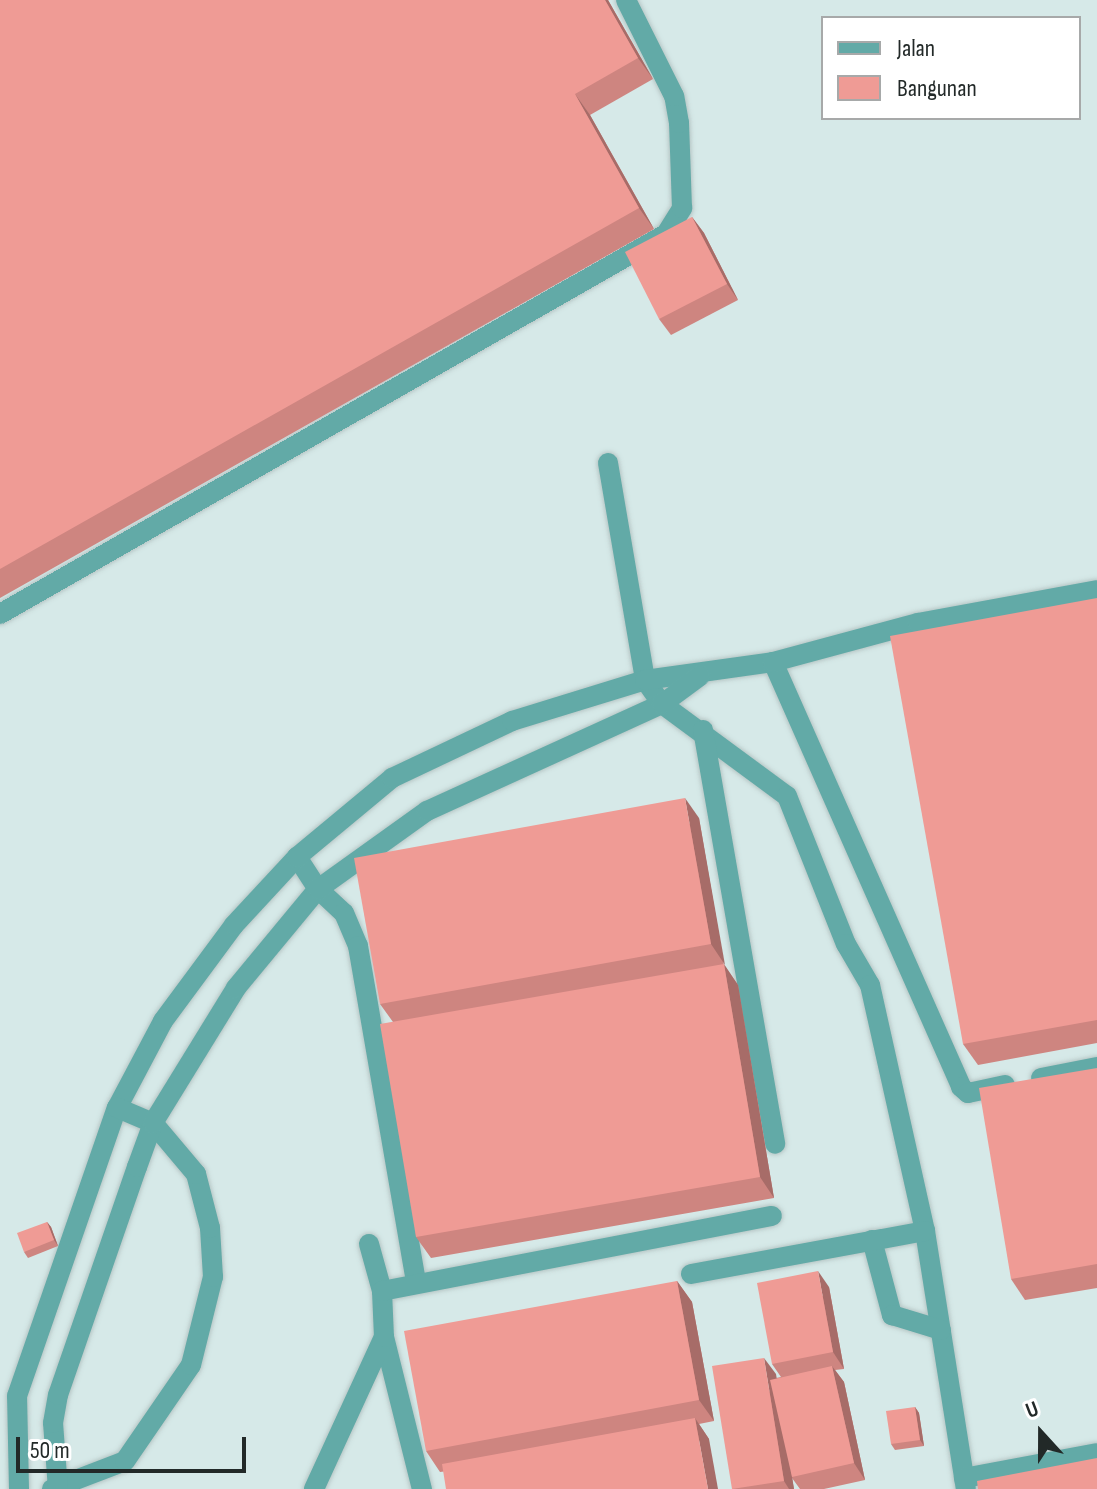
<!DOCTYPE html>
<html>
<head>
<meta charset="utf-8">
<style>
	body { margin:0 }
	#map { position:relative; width:1097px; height:1489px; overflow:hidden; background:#d6e9e8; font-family:"Sofia Sans Condensed",sans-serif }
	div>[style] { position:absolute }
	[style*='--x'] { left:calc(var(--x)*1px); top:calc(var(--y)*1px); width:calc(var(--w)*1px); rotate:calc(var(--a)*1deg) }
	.roads { filter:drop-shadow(0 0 2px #b6c6c5) drop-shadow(0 0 2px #b6c6c5) }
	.minor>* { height:20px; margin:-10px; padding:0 10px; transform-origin:10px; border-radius:10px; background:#62aaa7 }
	.wall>* { inset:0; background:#ce8580 }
	.shaded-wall>* { inset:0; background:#a76c68 }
	.building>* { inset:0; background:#ef9b95 }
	span { translate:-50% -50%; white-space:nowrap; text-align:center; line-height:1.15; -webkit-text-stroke:6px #fff; paint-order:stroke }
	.legend { position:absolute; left:821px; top:16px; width:260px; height:104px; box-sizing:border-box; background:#fff; border:2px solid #a7a9a9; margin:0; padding:10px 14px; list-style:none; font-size:24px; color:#222928 }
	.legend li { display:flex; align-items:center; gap:16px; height:40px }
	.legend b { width:40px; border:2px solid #a7a9a9 }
	.north { position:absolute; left:1001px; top:1393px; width:80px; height:80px; -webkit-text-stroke:6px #fff; paint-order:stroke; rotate:339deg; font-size:22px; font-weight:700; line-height:32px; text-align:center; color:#222928 }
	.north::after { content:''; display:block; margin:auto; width:28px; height:36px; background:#222928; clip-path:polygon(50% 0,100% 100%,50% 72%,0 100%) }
	.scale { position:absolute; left:16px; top:1437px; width:230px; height:36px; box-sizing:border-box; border:4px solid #222928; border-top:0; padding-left:10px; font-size:24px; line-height:28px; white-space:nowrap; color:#222928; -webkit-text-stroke:6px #fff; paint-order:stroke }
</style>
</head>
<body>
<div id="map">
	<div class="roads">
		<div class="minor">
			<div style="--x:608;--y:463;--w:220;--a:80.3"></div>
			<div style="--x:645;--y:680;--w:29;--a:55"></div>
			<div style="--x:662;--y:704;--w:155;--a:36.4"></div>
			<div style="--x:787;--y:796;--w:159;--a:68.3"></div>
			<div style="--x:846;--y:944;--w:48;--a:59.7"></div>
			<div style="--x:870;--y:985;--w:252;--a:77.4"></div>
			<div style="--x:925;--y:1231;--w:261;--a:81"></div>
			<div style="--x:0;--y:614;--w:767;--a:-29.71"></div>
			<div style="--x:666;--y:234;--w:31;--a:-58"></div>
			<div style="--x:682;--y:208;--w:85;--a:-92"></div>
			<div style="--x:679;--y:123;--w:27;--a:-100"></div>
			<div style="--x:674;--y:96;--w:107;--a:-116.6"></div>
			<div style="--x:773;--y:662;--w:465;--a:66.1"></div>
			<div style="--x:961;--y:1087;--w:9;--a:41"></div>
			<div style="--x:968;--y:1093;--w:38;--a:-12"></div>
			<div style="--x:703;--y:730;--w:420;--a:80.1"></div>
			<div style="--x:297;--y:857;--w:38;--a:57"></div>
			<div style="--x:318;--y:889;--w:35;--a:43"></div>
			<div style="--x:344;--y:913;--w:36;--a:67"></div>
			<div style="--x:358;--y:946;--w:340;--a:80.2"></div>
			<div style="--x:1041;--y:1078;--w:57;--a:-11.1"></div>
			<div style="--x:872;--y:1240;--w:78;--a:75.1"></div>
			<div style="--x:892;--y:1315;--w:51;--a:17"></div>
			<div style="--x:369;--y:1244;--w:49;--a:74.5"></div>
			<div style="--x:691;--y:1274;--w:238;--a:-10.4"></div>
			<div style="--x:384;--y:1337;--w:157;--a:76"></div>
			<div style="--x:964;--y:1478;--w:135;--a:-10.6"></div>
			<div style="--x:19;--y:1489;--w:93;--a:-91.2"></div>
			<div style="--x:17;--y:1396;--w:305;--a:-70.9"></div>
			<div style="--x:117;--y:1108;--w:98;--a:-62.1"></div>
			<div style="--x:163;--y:1021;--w:119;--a:-53.5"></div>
			<div style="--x:234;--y:925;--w:93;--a:-47.2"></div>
			<div style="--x:297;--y:857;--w:124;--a:-39.7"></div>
			<div style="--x:392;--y:778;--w:133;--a:-25.4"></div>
			<div style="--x:512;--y:721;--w:139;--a:-17.1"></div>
			<div style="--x:645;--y:680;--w:129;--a:-8"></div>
			<div style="--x:773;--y:662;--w:150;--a:-15.1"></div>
			<div style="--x:918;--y:623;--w:182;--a:-10.4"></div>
			<div style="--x:52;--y:1489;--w:78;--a:-21"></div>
			<div style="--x:125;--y:1461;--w:116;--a:-55.5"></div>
			<div style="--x:191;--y:1365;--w:91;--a:-76"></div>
			<div style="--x:213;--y:1277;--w:49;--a:-93.5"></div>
			<div style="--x:210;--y:1228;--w:56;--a:-104.5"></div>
			<div style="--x:196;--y:1174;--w:67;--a:-130.1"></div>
			<div style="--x:153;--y:1123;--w:39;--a:-157"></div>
			<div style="--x:58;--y:1489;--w:66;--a:-94.3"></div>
			<div style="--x:53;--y:1423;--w:28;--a:-80"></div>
			<div style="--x:58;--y:1395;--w:241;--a:-70.9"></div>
			<div style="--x:137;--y:1167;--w:47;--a:-70"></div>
			<div style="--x:153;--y:1123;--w:158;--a:-58.4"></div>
			<div style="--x:236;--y:988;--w:129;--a:-50.4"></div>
			<div style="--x:318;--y:889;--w:134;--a:-35.6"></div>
			<div style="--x:427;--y:811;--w:258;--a:-24.5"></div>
			<div style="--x:662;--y:704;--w:47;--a:-36.4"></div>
			<div style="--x:314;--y:1489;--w:167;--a:-65.3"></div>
			<div style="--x:384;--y:1337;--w:46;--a:-92.5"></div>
			<div style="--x:382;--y:1291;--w:397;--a:-10.9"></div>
		</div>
	</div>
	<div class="wall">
		<div style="clip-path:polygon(0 0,608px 0,653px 79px,590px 115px,654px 229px,0 598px)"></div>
		<div style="clip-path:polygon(692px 217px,704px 233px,738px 300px,671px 335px,659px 319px)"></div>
		<div style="clip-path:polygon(1097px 598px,1097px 1043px,978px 1065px,963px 1044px)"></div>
		<div style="clip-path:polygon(699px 818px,724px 965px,738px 985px,774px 1198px,431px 1258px,416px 1237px,393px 1022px,380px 1004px)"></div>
		<div style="clip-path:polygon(1097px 1068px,1097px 1288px,1025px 1300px,1011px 1279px)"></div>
		<div style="clip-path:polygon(47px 1222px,51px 1227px,58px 1246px,28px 1258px,24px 1252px)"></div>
		<div style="clip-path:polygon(677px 1281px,692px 1302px,714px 1421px,699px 1424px,709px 1439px,440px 1472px,426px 1451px)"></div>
		<div style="clip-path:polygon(829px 1287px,844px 1369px,835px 1370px,844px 1382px,865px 1480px,824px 1489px,800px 1489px,792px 1478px,794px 1489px,732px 1489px,776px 1374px,776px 1378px,781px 1377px,772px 1364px)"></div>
		<div style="clip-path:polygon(915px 1407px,919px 1413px,924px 1446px,895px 1450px,891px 1444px)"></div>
	</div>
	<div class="shaded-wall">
		<div style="clip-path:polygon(605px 0,608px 0,653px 79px,638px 58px)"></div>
		<div style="clip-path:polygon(575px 94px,590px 115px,654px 229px,639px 208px)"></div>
		<div style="clip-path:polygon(692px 217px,704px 233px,738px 300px,727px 284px)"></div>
		<div style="clip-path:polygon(685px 798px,699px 818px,725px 965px,711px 944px)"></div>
		<div style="clip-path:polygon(724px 964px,738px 985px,774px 1198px,760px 1177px)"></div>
		<div style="clip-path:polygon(47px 1222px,51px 1227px,58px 1246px,54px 1240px)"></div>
		<div style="clip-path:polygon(818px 1271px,829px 1287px,844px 1369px,833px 1352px)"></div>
		<div style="clip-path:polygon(677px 1281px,692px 1302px,714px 1421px,699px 1400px)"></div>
		<div style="clip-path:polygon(764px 1358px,776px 1374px,794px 1489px,789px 1489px,784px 1481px)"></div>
		<div style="clip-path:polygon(832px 1366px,844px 1382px,865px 1480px,854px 1463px)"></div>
		<div style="clip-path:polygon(915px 1407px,919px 1413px,924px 1446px,920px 1440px)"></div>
		<div style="clip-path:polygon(695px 1418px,709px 1439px,718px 1489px,708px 1489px)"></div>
	</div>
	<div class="building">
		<div style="clip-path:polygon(0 0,605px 0,638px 58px,575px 94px,639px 208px,0 569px)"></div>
		<div style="clip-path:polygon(692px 217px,727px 284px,659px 319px,625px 252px)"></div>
		<div style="clip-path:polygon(1097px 598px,1097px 1020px,963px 1044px,890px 636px)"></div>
		<div style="clip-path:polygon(685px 798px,711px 944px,380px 1004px,354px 858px)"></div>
		<div style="clip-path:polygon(724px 964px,760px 1177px,416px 1237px,380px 1024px)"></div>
		<div style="clip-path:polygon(1097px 1068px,1097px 1264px,1011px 1279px,979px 1088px)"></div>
		<div style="clip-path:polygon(47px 1222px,54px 1240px,24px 1252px,17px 1233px)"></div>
		<div style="clip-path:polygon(818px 1271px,833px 1352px,772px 1364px,757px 1283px)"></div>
		<div style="clip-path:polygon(677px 1281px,699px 1400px,426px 1451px,404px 1331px)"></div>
		<div style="clip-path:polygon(764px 1358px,784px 1481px,732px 1489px,712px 1366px)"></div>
		<div style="clip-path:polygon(832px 1366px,854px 1463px,792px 1477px,770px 1380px)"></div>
		<div style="clip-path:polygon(915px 1407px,920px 1440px,891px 1444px,886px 1411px)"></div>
		<div style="clip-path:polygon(695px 1418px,708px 1489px,446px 1489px,442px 1464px)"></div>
		<div style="clip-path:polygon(1097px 1458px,1097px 1489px,978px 1489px,977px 1481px)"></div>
	</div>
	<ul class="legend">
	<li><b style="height:10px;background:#62aaa7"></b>Jalan</li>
	<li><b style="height:22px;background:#ef9b95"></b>Bangunan</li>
	</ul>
	<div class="north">U</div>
	<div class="scale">50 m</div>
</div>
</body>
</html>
